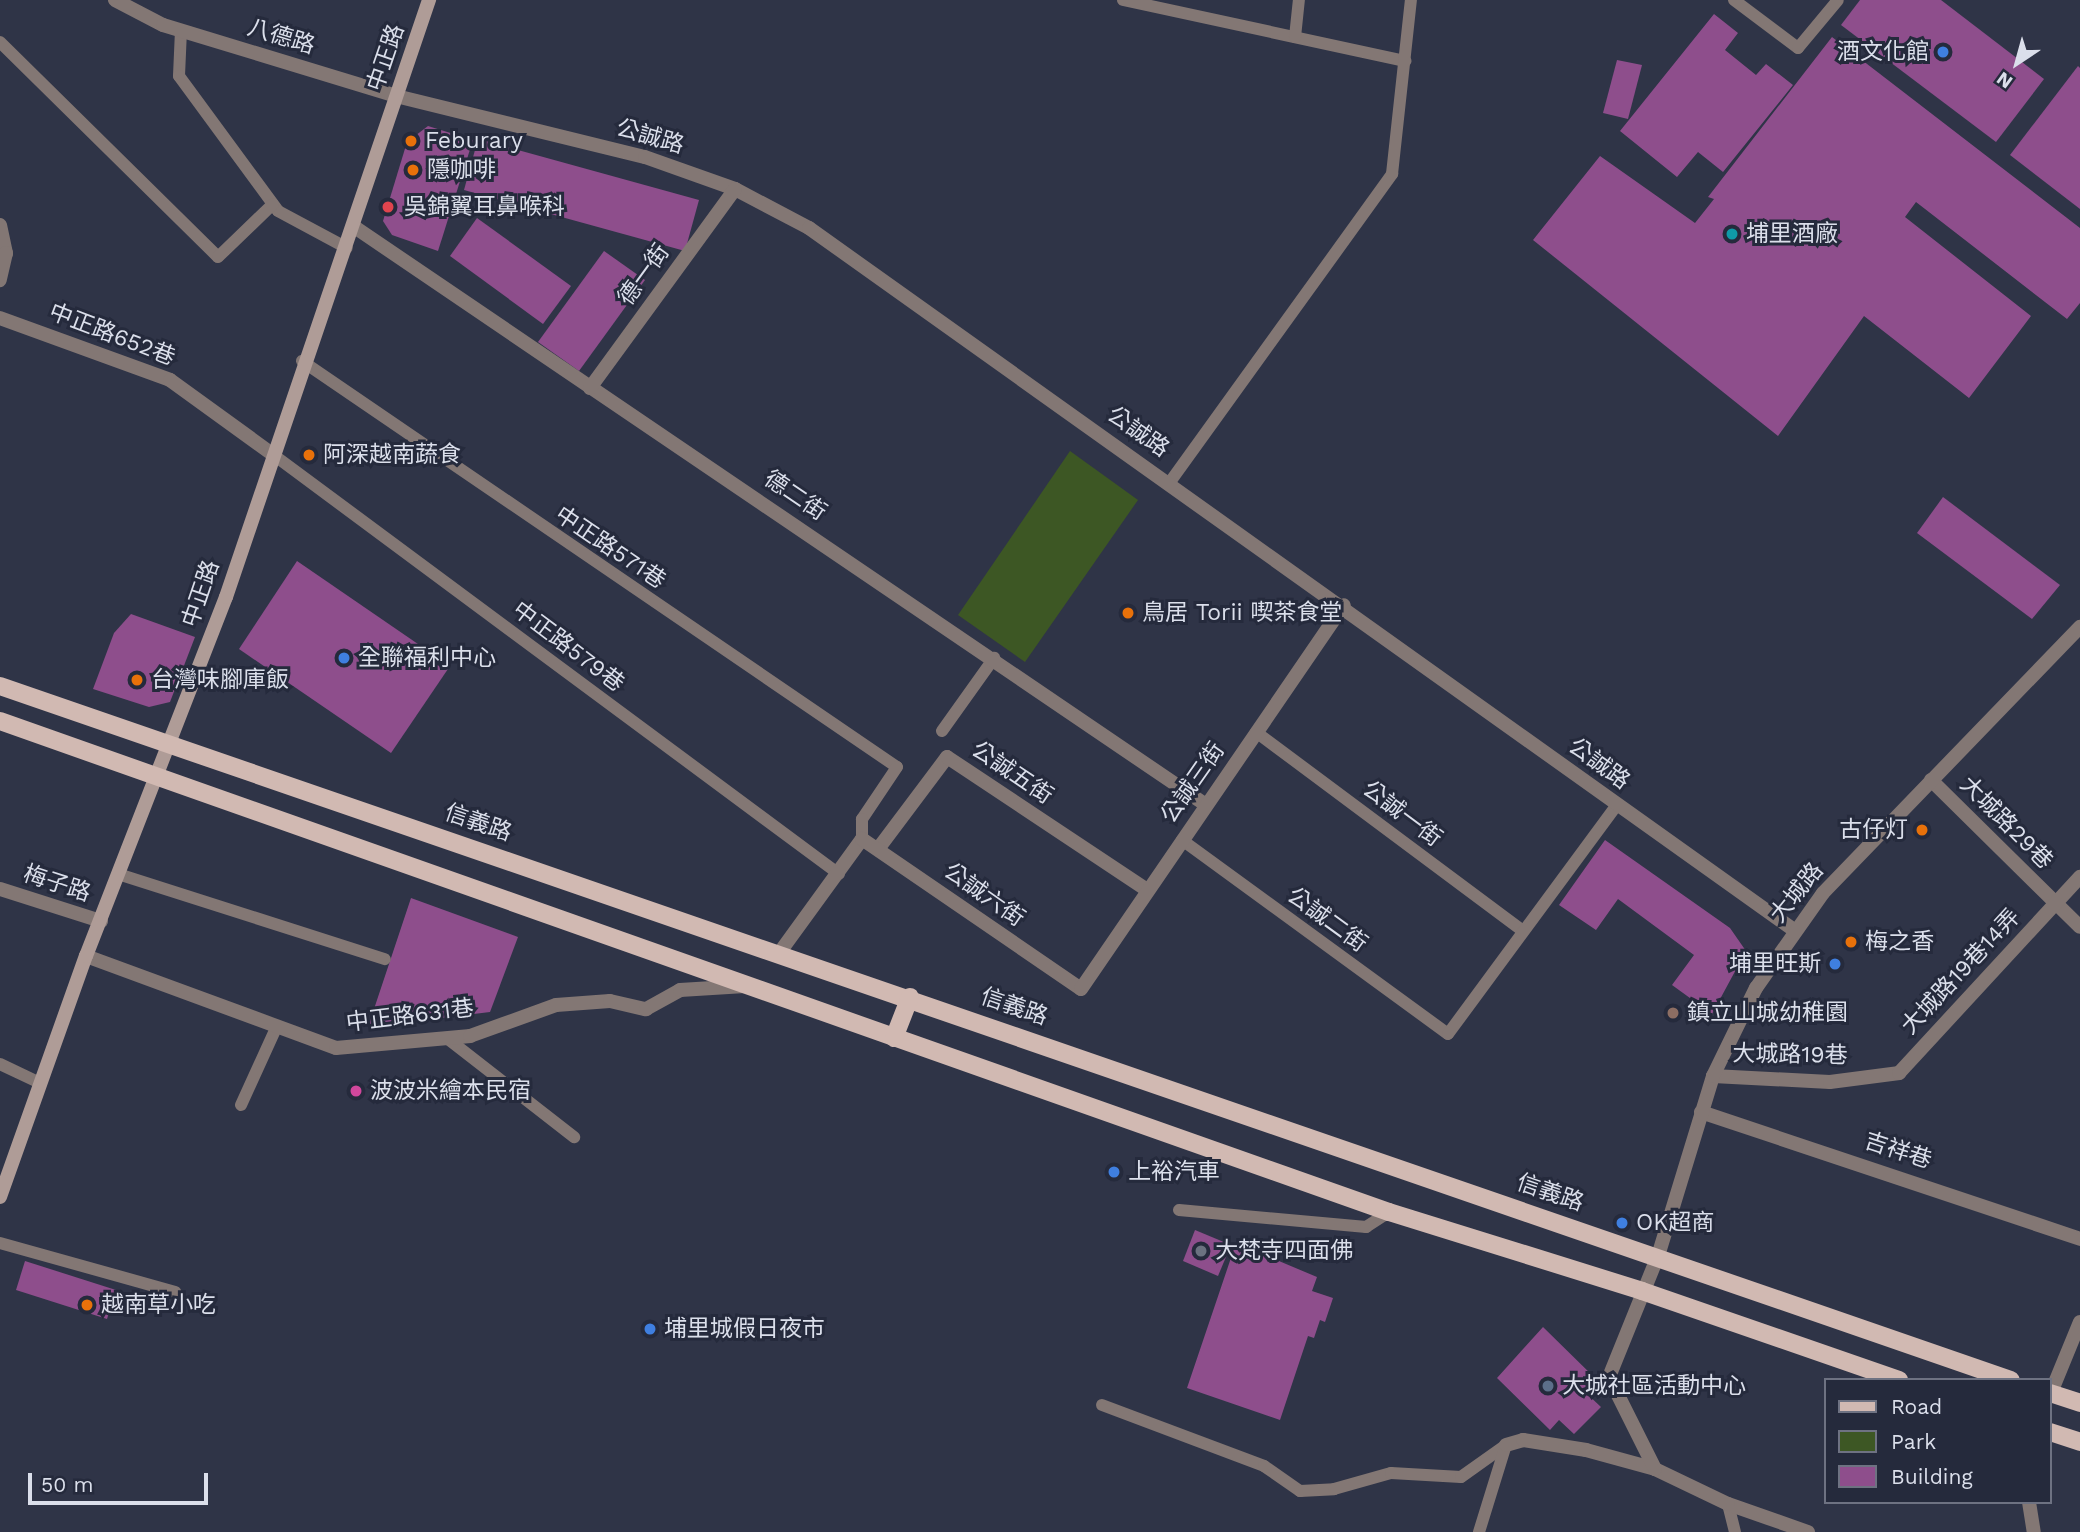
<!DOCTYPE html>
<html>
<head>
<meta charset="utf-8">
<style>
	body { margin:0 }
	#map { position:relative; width:2080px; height:1532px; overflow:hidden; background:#2f3447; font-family:"Work Sans","Noto Sans TC",sans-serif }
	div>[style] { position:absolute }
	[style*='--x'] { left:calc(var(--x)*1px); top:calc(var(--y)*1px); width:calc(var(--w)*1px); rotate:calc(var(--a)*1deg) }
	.green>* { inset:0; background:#3d5724 }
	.building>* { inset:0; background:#8e4e8c }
	.lane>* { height:12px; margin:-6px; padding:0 6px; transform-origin:6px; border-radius:6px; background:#837774 }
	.street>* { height:14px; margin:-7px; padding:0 7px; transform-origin:7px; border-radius:7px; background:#837774 }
	.secondary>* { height:14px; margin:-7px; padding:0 7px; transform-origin:7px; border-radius:7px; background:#af9c97 }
	.primary>* { height:18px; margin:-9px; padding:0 9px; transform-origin:9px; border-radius:9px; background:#d1b9b2 }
	.dots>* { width:19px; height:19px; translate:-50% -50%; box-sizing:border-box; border:4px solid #252a3c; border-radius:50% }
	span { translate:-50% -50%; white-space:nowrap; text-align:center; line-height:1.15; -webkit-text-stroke:6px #252a3c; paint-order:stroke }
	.street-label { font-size:23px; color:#dbdfeb }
	.poi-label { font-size:23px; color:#dbdfeb }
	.right { translate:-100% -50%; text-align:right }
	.left { translate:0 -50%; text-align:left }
	.legend { position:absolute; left:1824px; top:1378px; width:228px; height:126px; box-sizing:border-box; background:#252a3c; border:2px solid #6e7282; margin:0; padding:9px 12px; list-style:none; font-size:21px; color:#dbdfeb }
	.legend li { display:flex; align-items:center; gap:14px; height:35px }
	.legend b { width:35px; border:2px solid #6e7282 }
	.north { position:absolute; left:1982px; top:28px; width:70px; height:70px; -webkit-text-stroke:5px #252a3c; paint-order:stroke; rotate:216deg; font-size:19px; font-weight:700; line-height:28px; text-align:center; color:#dbdfeb }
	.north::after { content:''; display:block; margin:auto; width:24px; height:32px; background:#dbdfeb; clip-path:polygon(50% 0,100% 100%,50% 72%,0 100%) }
	.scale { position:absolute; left:28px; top:1473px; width:180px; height:32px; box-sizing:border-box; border:4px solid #dbdfeb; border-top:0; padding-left:9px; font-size:21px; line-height:24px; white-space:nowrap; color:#dbdfeb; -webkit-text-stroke:5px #252a3c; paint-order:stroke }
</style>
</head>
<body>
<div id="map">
	<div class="green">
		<div style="clip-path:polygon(1070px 451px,1138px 500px,1025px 662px,958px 615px)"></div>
	</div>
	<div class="building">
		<div style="clip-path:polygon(1860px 0,1941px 0,2044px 79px,1996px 142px,1841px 25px)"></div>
		<div style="clip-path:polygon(1714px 14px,1738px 33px,1725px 50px,1756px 75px,1766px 64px,1793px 85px,1723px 172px,1698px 152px,1677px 177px,1620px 131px)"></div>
		<div style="clip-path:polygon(1832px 37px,2080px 228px,2080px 303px,2067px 319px,1916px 202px,1905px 217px,2031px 316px,1969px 398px,1864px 316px,1778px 436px,1533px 240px,1600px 156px,1695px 223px,1714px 199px,1708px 197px)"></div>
		<div style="clip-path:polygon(1617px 60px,1642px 65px,1628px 119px,1603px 113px)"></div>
		<div style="clip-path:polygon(2078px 66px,2080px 68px,2080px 209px,2010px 155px)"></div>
		<div style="clip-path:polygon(428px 126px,473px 140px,438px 251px,392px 235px,383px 221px,407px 142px)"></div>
		<div style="clip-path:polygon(478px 139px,699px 200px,685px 251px,464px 190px)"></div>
		<div style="clip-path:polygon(477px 218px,571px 286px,543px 324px,450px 256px)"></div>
		<div style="clip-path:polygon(604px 251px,645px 280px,579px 371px,538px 342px)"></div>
		<div style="clip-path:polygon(1943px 497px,2060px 585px,2032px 619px,1917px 533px)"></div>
		<div style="clip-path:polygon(297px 561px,450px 666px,391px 753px,239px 649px)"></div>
		<div style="clip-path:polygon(131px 614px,195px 637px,170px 702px,149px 707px,93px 689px,114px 633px)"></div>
		<div style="clip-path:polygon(1605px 840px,1730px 928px,1746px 951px,1712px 1014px,1672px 985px,1694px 955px,1618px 899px,1596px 930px,1559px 905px)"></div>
		<div style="clip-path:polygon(411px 898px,518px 937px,490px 1012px,368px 1027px)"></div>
		<div style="clip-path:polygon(1195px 1230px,1231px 1245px,1218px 1276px,1183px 1261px)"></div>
		<div style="clip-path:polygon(1236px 1243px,1317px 1277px,1312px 1291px,1333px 1298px,1325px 1322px,1320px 1320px,1314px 1338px,1308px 1336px,1280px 1420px,1187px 1388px)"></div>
		<div style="clip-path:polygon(25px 1261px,116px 1290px,107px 1319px,16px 1290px)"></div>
		<div style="clip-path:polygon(1543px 1327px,1597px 1380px,1585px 1392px,1601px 1407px,1574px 1434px,1559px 1420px,1550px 1430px,1497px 1378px)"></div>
	</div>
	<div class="lane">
		<div style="--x:1123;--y:0;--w:289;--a:12.2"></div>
		<div style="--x:1734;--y:0;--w:80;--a:36.9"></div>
		<div style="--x:1798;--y:48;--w:62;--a:-50.2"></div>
		<div style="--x:181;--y:30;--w:46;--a:92.5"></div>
		<div style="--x:179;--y:76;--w:167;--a:53.7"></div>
		<div style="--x:278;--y:211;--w:78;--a:28.2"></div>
		<div style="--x:1295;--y:37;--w:37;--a:-84"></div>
		<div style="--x:0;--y:42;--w:306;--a:44.6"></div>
		<div style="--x:218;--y:257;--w:76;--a:-43.9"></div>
		<div style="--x:302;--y:361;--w:720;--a:34.31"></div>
		<div style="--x:897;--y:767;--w:63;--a:123.9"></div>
		<div style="--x:862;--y:819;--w:20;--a:90"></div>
		<div style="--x:271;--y:453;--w:707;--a:36.55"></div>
		<div style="--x:1170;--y:482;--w:380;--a:-54.2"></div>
		<div style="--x:1392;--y:174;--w:175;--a:-83.8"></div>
		<div style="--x:942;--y:731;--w:90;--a:-54.5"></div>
		<div style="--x:1256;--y:732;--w:332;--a:36.7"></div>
		<div style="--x:1182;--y:840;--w:329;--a:36.1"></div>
		<div style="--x:1448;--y:1034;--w:285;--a:-53.6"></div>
		<div style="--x:118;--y:874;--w:280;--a:17.7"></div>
		<div style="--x:448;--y:1039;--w:160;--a:37.9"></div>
		<div style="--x:0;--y:1064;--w:44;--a:25.4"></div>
		<div style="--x:241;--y:1105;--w:87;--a:-65.5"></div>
		<div style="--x:1179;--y:1210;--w:188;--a:5.2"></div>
		<div style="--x:1366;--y:1227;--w:27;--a:-33"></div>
		<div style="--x:0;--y:1243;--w:182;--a:15.6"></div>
		<div style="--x:1102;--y:1405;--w:173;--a:20.6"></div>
		<div style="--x:1264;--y:1466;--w:44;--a:34.8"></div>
		<div style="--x:1300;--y:1491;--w:34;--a:-3"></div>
		<div style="--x:1334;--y:1489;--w:59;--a:-15.7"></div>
		<div style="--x:1391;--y:1473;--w:70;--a:3.3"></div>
		<div style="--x:1461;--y:1477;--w:55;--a:-35.4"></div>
		<div style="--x:1728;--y:1504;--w:29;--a:76"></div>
		<div style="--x:1479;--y:1532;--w:91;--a:-72.8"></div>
	</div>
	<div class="street">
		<div style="--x:115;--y:0;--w:54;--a:27.5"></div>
		<div style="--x:163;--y:25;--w:244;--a:16.9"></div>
		<div style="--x:396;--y:96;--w:256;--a:13.8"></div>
		<div style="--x:645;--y:157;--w:96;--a:19.6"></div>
		<div style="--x:735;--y:189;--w:84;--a:27.8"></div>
		<div style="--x:809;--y:228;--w:1210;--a:35.48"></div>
		<div style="--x:0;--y:225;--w:29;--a:78"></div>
		<div style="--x:6;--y:253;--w:28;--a:103"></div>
		<div style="--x:356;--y:228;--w:1027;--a:34.17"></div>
		<div style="--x:0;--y:318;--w:181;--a:20"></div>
		<div style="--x:170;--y:380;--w:125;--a:35.9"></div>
		<div style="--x:590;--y:388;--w:246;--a:-53.9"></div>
		<div style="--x:1931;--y:780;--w:209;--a:44.6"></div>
		<div style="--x:878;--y:849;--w:115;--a:-53.1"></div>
		<div style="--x:947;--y:757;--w:240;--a:33.6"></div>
		<div style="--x:0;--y:889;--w:106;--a:17.6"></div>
		<div style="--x:780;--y:952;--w:140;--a:-54"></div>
		<div style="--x:862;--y:839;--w:265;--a:34.4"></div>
		<div style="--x:1081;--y:989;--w:465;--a:-55.6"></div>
		<div style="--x:86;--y:956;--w:266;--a:20.2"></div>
		<div style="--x:336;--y:1048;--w:135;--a:-5.1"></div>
		<div style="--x:470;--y:1036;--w:91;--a:-19.8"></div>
		<div style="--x:556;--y:1005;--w:54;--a:-4.2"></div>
		<div style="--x:610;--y:1001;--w:37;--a:13"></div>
		<div style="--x:646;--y:1009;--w:39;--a:-29"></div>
		<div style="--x:680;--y:990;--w:65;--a:-3.5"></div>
		<div style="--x:1713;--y:1076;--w:117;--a:2.9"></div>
		<div style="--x:1830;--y:1082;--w:70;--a:-7.4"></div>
		<div style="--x:1899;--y:1073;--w:267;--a:-47.3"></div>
		<div style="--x:1701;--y:1112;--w:400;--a:18.5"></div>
		<div style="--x:2050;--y:1395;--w:79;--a:-67.7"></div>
		<div style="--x:1506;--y:1445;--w:18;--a:-16"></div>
		<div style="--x:1523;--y:1440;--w:64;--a:9"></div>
		<div style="--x:1586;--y:1450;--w:72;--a:15.4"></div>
		<div style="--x:2029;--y:1502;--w:30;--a:81"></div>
		<div style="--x:1808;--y:1532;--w:85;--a:-160.7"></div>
		<div style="--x:1728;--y:1504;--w:81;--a:-154.4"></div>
		<div style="--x:1655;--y:1469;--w:103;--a:-116.6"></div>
		<div style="--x:1609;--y:1377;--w:131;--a:-68"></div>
		<div style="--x:1658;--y:1256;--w:188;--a:-73"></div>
		<div style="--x:1713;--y:1076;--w:98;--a:-64"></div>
		<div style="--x:1756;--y:988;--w:116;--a:-54.8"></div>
		<div style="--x:1823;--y:893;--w:370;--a:-46"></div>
	</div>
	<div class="secondary">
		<div style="--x:0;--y:1197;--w:256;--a:-70.4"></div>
		<div style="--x:86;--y:956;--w:385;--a:-68.7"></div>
		<div style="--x:226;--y:597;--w:631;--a:-71.22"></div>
	</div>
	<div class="primary">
		<div style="--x:0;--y:686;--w:2127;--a:19.04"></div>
		<div style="--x:0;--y:721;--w:1473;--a:19.47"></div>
		<div style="--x:1389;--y:1212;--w:265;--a:17.3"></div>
		<div style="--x:1642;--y:1291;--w:272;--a:19.1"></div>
		<div style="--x:894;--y:1038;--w:44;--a:-68.7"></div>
		<div style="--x:2050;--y:1393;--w:32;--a:18"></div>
		<div style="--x:2050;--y:1432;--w:32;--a:18"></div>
	</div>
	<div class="dots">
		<div style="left:1943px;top:52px;background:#3f7fe0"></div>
		<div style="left:411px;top:141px;background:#e8710a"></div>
		<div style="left:413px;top:170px;background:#e8710a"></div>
		<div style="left:388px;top:207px;background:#e0444e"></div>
		<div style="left:1732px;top:234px;background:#0f9aa8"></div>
		<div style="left:309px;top:455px;background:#e8710a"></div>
		<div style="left:1128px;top:613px;background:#e8710a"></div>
		<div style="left:344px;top:658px;background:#3f7fe0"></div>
		<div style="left:137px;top:680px;background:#e8710a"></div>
		<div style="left:1922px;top:830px;background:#e8710a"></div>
		<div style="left:1851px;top:942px;background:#e8710a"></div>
		<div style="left:1835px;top:964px;background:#3f7fe0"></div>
		<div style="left:1673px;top:1013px;background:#8d6e63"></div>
		<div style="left:356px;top:1091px;background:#d1479c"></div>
		<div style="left:1114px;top:1172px;background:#3f7fe0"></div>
		<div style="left:1622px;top:1223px;background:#3f7fe0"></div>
		<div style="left:1201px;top:1251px;background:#6b7280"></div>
		<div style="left:87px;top:1305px;background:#e8710a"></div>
		<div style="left:650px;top:1329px;background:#3f7fe0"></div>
		<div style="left:1548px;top:1386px;background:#5c6f8a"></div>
	</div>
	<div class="street-label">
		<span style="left:281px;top:37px;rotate:17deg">八德路</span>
		<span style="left:386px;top:58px;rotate:-71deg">中正路</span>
		<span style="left:650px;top:137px;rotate:16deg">公誠路</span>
		<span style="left:644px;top:275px;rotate:-54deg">德一街</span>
		<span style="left:112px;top:335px;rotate:21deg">中正路652巷</span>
		<span style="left:1138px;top:432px;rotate:35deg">公誠路</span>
		<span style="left:795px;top:496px;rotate:34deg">德二街</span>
		<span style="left:610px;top:548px;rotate:34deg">中正路571巷</span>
		<span style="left:201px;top:594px;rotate:-71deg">中正路</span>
		<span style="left:568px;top:647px;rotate:37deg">中正路579巷</span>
		<span style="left:1599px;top:764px;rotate:36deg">公誠路</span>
		<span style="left:1012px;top:773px;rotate:34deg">公誠五街</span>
		<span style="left:1193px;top:783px;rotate:-55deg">公誠三街</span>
		<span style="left:1402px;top:814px;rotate:37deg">公誠一街</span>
		<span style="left:478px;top:823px;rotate:19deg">信義路</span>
		<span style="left:2006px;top:823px;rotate:45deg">大城路29巷</span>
		<span style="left:57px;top:884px;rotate:18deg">梅子路</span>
		<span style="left:1797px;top:893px;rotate:-51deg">大城路</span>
		<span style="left:984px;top:895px;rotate:35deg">公誠六街</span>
		<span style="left:1327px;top:920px;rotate:36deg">公誠二街</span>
		<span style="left:1961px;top:972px;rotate:-47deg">大城路19巷14弄</span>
		<span style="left:1014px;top:1007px;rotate:19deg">信義路</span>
		<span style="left:410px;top:1016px;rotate:-7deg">中正路631巷</span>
		<span style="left:1790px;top:1055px;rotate:1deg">大城路19巷</span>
		<span style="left:1898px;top:1151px;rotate:18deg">吉祥巷</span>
		<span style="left:1550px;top:1193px;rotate:19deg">信義路</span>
	</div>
	<div class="poi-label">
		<span class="right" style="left:1929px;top:52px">酒文化館</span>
		<span class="left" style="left:425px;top:141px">Feburary</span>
		<span class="left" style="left:427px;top:170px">隱咖啡</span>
		<span class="left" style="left:404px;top:207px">吳錦翼耳鼻喉科</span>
		<span class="left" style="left:1746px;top:234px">埔里酒廠</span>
		<span class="left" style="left:323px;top:455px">阿深越南蔬食</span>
		<span class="left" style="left:1142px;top:613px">鳥居 Torii 喫茶食堂</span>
		<span class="left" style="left:358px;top:658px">全聯福利中心</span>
		<span class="left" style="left:151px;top:680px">台灣味腳庫飯</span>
		<span class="right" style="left:1908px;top:830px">古仔灯</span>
		<span class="left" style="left:1865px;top:942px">梅之香</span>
		<span class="right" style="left:1821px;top:964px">埔里旺斯</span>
		<span class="left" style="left:1687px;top:1013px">鎮立山城幼稚園</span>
		<span class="left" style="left:370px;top:1091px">波波米繪本民宿</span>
		<span class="left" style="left:1128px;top:1172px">上裕汽車</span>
		<span class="left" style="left:1636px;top:1223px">OK超商</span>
		<span class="left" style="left:1215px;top:1251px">大梵寺四面佛</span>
		<span class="left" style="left:101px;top:1305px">越南草小吃</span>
		<span class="left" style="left:664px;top:1329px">埔里城假日夜市</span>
		<span class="left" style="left:1562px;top:1386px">大城社區活動中心</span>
	</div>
	<ul class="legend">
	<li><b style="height:9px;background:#d1b9b2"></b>Road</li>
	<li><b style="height:19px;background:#3d5724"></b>Park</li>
	<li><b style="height:19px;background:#8e4e8c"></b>Building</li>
	</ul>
	<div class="north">N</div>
	<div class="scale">50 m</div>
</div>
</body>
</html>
